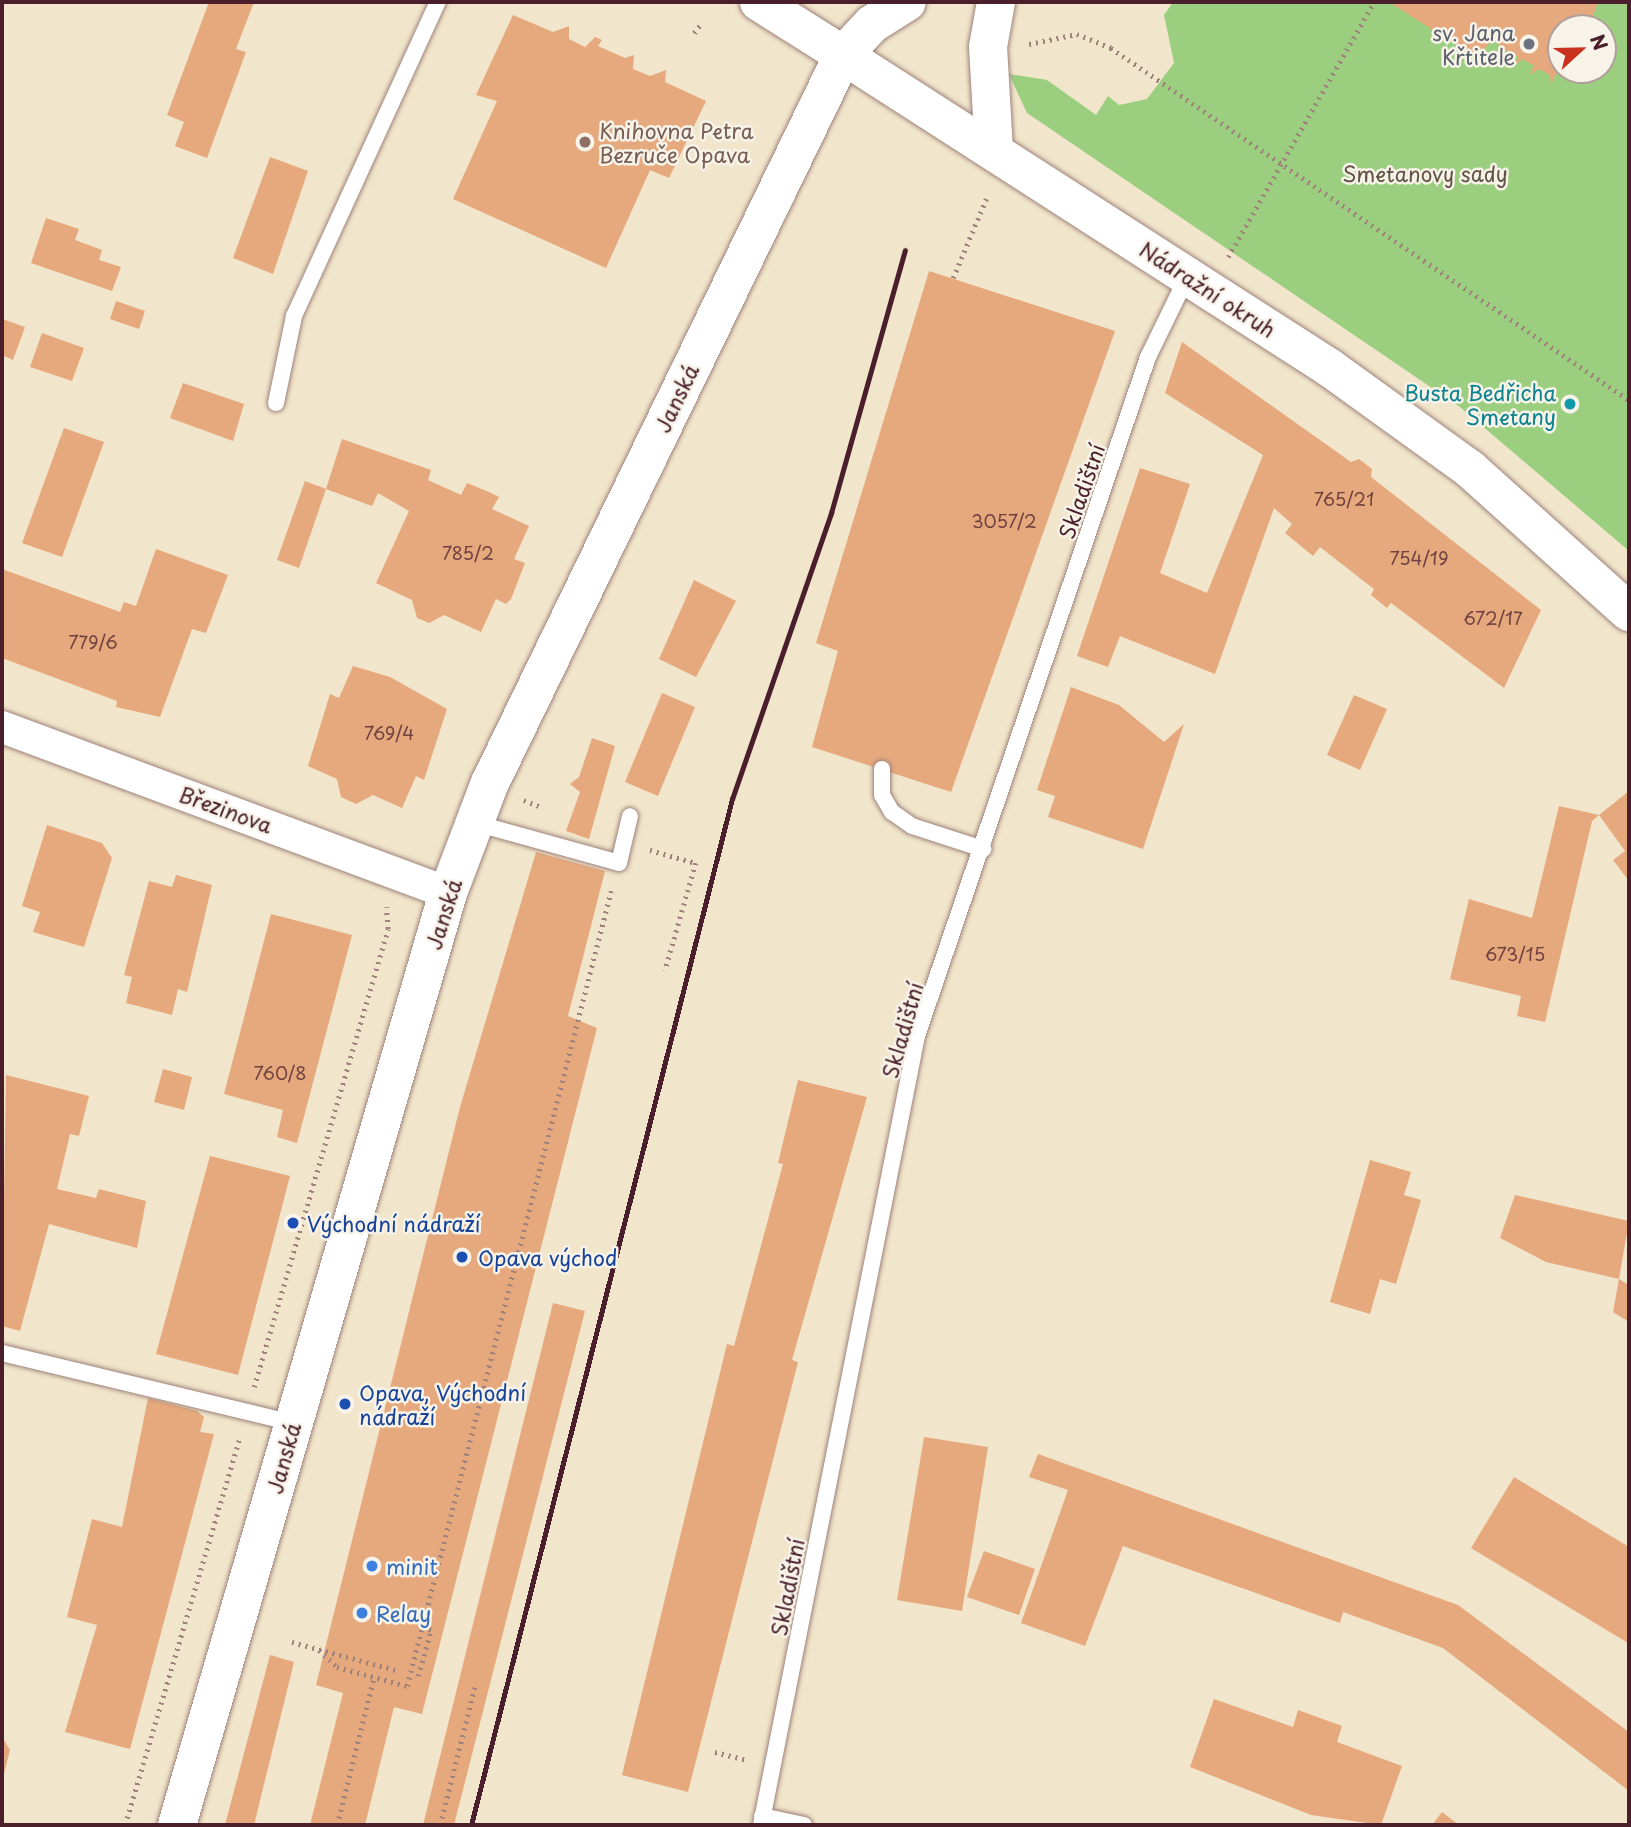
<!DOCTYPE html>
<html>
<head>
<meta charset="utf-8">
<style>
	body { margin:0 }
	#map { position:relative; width:1631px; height:1827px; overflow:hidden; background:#f1e5cb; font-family:"Playpen Sans",sans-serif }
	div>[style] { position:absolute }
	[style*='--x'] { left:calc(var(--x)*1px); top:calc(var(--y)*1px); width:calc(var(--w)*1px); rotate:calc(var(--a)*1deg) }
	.green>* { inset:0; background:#9bcf7f }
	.building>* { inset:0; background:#e6a97d }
	.path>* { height:4.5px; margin-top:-2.25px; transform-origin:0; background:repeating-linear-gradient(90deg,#9e827b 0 2px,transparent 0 7px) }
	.roads { filter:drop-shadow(0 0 2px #9e827b) drop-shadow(0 0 2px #9e827b) }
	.lane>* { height:16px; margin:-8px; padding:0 8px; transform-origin:8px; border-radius:8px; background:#fff }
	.street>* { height:32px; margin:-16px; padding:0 16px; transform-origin:16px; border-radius:16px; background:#fff }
	.secondary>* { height:38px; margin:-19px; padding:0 19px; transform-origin:19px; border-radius:19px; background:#fff }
	.primary>* { height:38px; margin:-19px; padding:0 19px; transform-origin:19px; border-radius:19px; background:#fff }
	.rail>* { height:5px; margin:-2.5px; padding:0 2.5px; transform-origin:2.5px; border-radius:2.5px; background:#4a1f2b }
	.dots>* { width:19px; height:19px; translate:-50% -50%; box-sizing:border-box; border:4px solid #f7f3e8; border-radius:50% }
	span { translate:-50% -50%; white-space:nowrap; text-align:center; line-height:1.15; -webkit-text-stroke:5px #f7f3e8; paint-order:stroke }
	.number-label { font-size:18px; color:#714240 }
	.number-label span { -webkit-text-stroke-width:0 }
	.worship-label { font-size:21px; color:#5b616d }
	.right { translate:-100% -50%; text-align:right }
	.education-label { font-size:21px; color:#785e54 }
	.left { translate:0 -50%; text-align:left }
	.park-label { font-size:21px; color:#625444 }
	.street-label { font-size:21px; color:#4a1f2b }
	.culture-label { font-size:21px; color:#0d838f }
	.transit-label { font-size:21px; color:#164399 }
	.shop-label { font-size:21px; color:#366cbe }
	.frame { position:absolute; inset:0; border:4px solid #4a1f2b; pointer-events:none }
	.north { position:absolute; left:1547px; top:14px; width:70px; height:70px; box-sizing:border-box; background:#f7f3e8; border:2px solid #b29e9c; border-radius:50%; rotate:68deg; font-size:19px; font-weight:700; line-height:28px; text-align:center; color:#4a1f2b }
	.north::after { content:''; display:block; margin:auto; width:24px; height:32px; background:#c8321e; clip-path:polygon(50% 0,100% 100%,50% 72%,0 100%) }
</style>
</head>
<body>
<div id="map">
	<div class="green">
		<div style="clip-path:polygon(evenodd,1173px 2px,1629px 2px,1629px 551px,1460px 407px,1027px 113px,1009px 74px,1047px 80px,1096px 115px,1108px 96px,1119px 105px,1147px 99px,1174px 63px,1164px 15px,1173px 2px,1561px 28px,1603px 28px,1603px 70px,1561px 70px,1561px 28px)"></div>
	</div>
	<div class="building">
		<div style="clip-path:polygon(209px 2px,254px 2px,236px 49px,246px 52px,207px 158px,175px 146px,184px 122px,167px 115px)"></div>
		<div style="clip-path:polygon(1389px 2px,1598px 2px,1590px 24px,1561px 28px,1561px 70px,1567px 71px,1556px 74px,1551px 85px,1550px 75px,1539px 69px,1529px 75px,1534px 66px,1523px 59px,1514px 66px,1518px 57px,1507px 50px,1497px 56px,1503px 47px,1492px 40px,1477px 58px)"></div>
		<div style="clip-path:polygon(513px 15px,553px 32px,569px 26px,569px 39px,585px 47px,595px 37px,602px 40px,598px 46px,625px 58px,634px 55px,633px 69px,650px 76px,666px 70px,665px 82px,706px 101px,669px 178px,650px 170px,606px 268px,453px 199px,497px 101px,476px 95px)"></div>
		<div style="clip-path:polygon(270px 157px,308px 171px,273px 274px,233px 258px)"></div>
		<div style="clip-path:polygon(46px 218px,79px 229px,75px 240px,102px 250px,99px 260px,121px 267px,112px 291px,31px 263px)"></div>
		<div style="clip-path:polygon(929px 271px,1115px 331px,951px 792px,812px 747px,838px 651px,816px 643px)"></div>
		<div style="clip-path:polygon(116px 301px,145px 311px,139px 329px,110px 319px)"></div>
		<div style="clip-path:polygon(2px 319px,25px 327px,13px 360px,2px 355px)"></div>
		<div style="clip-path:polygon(42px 333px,84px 348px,72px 381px,30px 367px)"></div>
		<div style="clip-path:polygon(1182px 342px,1351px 462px,1359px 459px,1372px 469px,1371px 477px,1541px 610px,1504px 688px,1391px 603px,1387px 608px,1371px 595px,1374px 589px,1320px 547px,1313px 556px,1285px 533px,1292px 524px,1274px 508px,1215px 674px,1120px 636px,1108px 667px,1077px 656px,1140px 468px,1190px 484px,1160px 573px,1207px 593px,1263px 455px,1165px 393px)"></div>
		<div style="clip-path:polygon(183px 383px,244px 404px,233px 441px,170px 418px)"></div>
		<div style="clip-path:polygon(64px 428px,104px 442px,62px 557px,22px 543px)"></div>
		<div style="clip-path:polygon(342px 439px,431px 470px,428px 480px,461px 495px,467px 483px,489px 492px,499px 497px,492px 509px,529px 526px,514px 559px,525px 563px,511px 599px,506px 604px,496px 599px,481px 632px,444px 615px,429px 623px,417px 618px,412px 600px,376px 583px,409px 511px,378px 493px,372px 506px,326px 489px)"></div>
		<div style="clip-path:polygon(305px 481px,326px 489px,299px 568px,277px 560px)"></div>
		<div style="clip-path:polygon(156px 549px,228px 575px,206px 633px,192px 629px,160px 717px,116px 707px,117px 701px,2px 658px,2px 569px,120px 612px,124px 602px,136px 606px)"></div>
		<div style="clip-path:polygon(694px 580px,736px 601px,696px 677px,659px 659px)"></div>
		<div style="clip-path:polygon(353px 666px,390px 677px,447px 709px,424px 780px,416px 776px,402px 808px,373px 795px,356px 804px,341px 797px,337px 779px,308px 766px,330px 694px,339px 698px)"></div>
		<div style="clip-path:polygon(1071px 687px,1119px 705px,1164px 742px,1184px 724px,1143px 849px,1048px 817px,1055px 796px,1037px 790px)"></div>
		<div style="clip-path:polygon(662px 693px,695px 707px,658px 796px,625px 782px)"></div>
		<div style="clip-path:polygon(1354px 695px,1387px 709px,1360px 770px,1327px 755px)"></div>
		<div style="clip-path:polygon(592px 738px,615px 746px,589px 839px,566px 831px,580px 792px,570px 784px,579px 777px)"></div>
		<div style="clip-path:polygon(1629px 791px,1629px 881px,1613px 860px,1625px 851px,1599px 815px,1592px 821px,1545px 1022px,1517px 1016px,1521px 996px,1450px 979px,1469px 899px,1532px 918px,1559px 806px,1599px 815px)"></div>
		<div style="clip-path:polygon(47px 825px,102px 843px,112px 858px,84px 947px,33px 932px,40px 912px,22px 906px)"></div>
		<div style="clip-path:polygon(536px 852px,605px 871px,568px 1016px,597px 1028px,422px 1714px,394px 1707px,365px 1825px,310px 1825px,343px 1693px,316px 1685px,460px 1107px)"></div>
		<div style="clip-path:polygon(176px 875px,212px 885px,187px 992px,178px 989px,172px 1015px,126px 1003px,132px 977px,124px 975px,149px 881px,172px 887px)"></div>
		<div style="clip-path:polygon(271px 914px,352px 935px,297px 1143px,277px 1137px,283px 1110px,224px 1094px)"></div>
		<div style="clip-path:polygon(163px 1069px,192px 1077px,184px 1110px,154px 1102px)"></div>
		<div style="clip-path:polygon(6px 1075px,89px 1096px,79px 1136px,70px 1134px,57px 1189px,96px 1198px,99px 1189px,146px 1201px,137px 1248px,49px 1224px,20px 1331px,2px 1326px)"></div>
		<div style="clip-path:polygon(798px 1080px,867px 1097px,792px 1360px,798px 1362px,688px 1792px,622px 1775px,727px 1344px,734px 1346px,783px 1164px,778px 1163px)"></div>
		<div style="clip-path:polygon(210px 1156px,290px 1176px,238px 1375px,156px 1354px)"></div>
		<div style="clip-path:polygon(1370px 1160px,1411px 1172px,1404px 1195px,1421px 1200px,1396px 1284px,1380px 1279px,1370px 1314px,1330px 1302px)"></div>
		<div style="clip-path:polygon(1515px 1195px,1629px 1221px,1619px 1279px,1629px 1285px,1629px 1322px,1613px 1312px,1619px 1279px,1546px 1262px,1500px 1238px)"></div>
		<div style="clip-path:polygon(553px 1303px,585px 1311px,454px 1825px,423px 1825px)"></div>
		<div style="clip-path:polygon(148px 1398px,197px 1411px,204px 1417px,200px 1432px,214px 1434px,130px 1749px,65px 1732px,97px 1625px,67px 1617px,92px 1519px,122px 1527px)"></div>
		<div style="clip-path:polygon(924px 1437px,988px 1447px,962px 1611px,897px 1600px)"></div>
		<div style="clip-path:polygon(1038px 1454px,1458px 1605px,1629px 1732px,1629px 1791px,1443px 1648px,1343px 1612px,1340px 1623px,1123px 1546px,1085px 1646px,1021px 1623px,1068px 1490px,1029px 1477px)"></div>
		<div style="clip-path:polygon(1514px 1477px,1629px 1547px,1628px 1643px,1471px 1548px)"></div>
		<div style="clip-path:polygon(984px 1551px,1035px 1569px,1019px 1615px,967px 1597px)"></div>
		<div style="clip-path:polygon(270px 1655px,294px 1662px,254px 1825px,225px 1825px)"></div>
		<div style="clip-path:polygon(1214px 1699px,1293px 1727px,1298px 1710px,1342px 1726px,1337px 1742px,1402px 1766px,1381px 1825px,1311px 1815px,1190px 1767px)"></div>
		<div style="clip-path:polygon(2px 1737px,10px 1750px,3px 1777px,2px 1777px)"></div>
		<div style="clip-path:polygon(1442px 1812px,1459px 1825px,1432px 1825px)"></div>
	</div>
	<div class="path">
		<div style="--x:694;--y:33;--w:10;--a:-53"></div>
		<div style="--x:1029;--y:44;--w:49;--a:-11.8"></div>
		<div style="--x:1077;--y:34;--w:37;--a:22"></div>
		<div style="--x:1111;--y:48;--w:626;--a:34.2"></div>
		<div style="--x:1228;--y:257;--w:294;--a:-60.2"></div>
		<div style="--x:953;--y:278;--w:86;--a:-67.3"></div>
		<div style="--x:524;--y:800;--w:16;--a:22"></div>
		<div style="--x:650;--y:850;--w:48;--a:15.8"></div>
		<div style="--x:696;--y:863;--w:112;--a:106"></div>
		<div style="--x:254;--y:1387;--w:477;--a:-73.7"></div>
		<div style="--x:388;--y:929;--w:22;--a:-95"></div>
		<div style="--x:292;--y:1642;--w:108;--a:15.1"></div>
		<div style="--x:319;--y:1650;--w:25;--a:43"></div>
		<div style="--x:337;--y:1667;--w:73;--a:15.2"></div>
		<div style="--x:407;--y:1686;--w:821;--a:-75.61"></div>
		<div style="--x:418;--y:1676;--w:48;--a:-74.2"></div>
		<div style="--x:431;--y:1630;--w:9;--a:-162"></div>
		<div style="--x:715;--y:1752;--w:32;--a:14"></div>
		<div style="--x:125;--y:1825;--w:402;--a:-73.5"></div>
		<div style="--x:337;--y:1825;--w:153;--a:-76"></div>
		<div style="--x:440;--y:1825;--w:147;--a:-75.9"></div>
	</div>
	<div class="roads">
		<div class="lane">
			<div style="--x:276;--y:403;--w:89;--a:-78.3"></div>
			<div style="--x:294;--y:316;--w:345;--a:-65.4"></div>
			<div style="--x:882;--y:769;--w:26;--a:90"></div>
			<div style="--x:882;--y:795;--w:20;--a:60"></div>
			<div style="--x:892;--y:812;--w:24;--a:35"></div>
			<div style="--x:912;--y:826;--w:75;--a:17.9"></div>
			<div style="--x:475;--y:823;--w:149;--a:15.5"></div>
			<div style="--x:619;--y:863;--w:48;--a:-76.8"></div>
			<div style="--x:2;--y:1353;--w:299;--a:13.5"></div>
			<div style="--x:762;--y:1816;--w:43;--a:12.1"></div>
			<div style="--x:761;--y:1825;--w:804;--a:-78.82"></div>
			<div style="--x:917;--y:1036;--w:717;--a:-71.21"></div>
			<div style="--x:1148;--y:357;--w:91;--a:-64"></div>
		</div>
		<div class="street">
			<div style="--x:2;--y:727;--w:476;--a:20.4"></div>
		</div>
		<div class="secondary">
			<div style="--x:177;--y:1825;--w:971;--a:-73.79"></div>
			<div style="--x:448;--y:893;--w:116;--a:-69.2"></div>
			<div style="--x:489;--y:785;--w:811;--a:-64.13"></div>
			<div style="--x:843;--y:55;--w:579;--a:32.73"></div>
			<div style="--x:1330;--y:368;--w:173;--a:35.8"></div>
			<div style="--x:1470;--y:469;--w:214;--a:42"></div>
		</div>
		<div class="primary">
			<div style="--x:759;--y:2;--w:99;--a:32.2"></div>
			<div style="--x:843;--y:55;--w:42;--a:-46.9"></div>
			<div style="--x:872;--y:24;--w:41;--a:-32.2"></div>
			<div style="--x:994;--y:151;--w:104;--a:-93.3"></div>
			<div style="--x:988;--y:47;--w:46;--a:-79.9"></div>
		</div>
	</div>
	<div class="rail">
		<div style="--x:471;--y:1825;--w:1059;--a:-75.73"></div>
		<div style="--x:732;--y:799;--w:303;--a:-70.9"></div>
		<div style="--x:831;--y:513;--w:273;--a:-74.3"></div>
	</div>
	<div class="dots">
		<div style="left:1529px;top:44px;background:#6b7280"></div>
		<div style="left:585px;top:142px;background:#8d6e63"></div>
		<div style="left:1570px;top:404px;background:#0f9aa8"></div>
		<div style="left:293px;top:1223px;background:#1a4fb4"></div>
		<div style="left:462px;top:1257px;background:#1a4fb4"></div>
		<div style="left:345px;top:1404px;background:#1a4fb4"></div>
		<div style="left:372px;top:1566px;background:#3f7fe0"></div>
		<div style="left:362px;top:1613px;background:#3f7fe0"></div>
	</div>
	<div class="number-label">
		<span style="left:1344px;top:499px">765/21</span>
		<span style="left:1004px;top:521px">3057/2</span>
		<span style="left:468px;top:553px">785/2</span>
		<span style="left:1419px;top:558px">754/19</span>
		<span style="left:1493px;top:618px">672/17</span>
		<span style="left:93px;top:642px">779/6</span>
		<span style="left:389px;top:733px">769/4</span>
		<span style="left:1515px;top:954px">673/15</span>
		<span style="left:280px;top:1073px">760/8</span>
	</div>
	<div class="worship-label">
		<span class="right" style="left:1515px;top:44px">sv. Jana<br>Křtitele</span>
	</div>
	<div class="education-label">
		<span class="left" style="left:599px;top:142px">Knihovna Petra<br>Bezruče Opava</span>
	</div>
	<div class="park-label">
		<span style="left:1425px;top:173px">Smetanovy sady</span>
	</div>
	<div class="street-label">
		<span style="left:1208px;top:289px;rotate:33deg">Nádražní okruh</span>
		<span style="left:676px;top:398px;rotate:-64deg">Janská</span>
		<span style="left:1081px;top:491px;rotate:-71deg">Skladištní</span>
		<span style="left:226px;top:809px;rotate:20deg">Březinova</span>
		<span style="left:443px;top:914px;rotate:-72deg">Janská</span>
		<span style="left:902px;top:1030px;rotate:-74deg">Skladištní</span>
		<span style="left:283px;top:1458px;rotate:-74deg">Janská</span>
		<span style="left:787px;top:1587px;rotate:-79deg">Skladištní</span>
	</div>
	<div class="culture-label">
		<span class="right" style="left:1556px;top:404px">Busta Bedřicha<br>Smetany</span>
	</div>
	<div class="transit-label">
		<span class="left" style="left:307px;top:1223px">Východní nádraží</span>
		<span class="left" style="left:478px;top:1257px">Opava východ</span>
		<span class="left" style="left:359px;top:1404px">Opava, Východní<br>nádraží</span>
	</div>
	<div class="shop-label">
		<span class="left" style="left:386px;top:1566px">minit</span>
		<span class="left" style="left:376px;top:1613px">Relay</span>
	</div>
	<div class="frame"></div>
	<div class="north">N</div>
</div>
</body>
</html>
